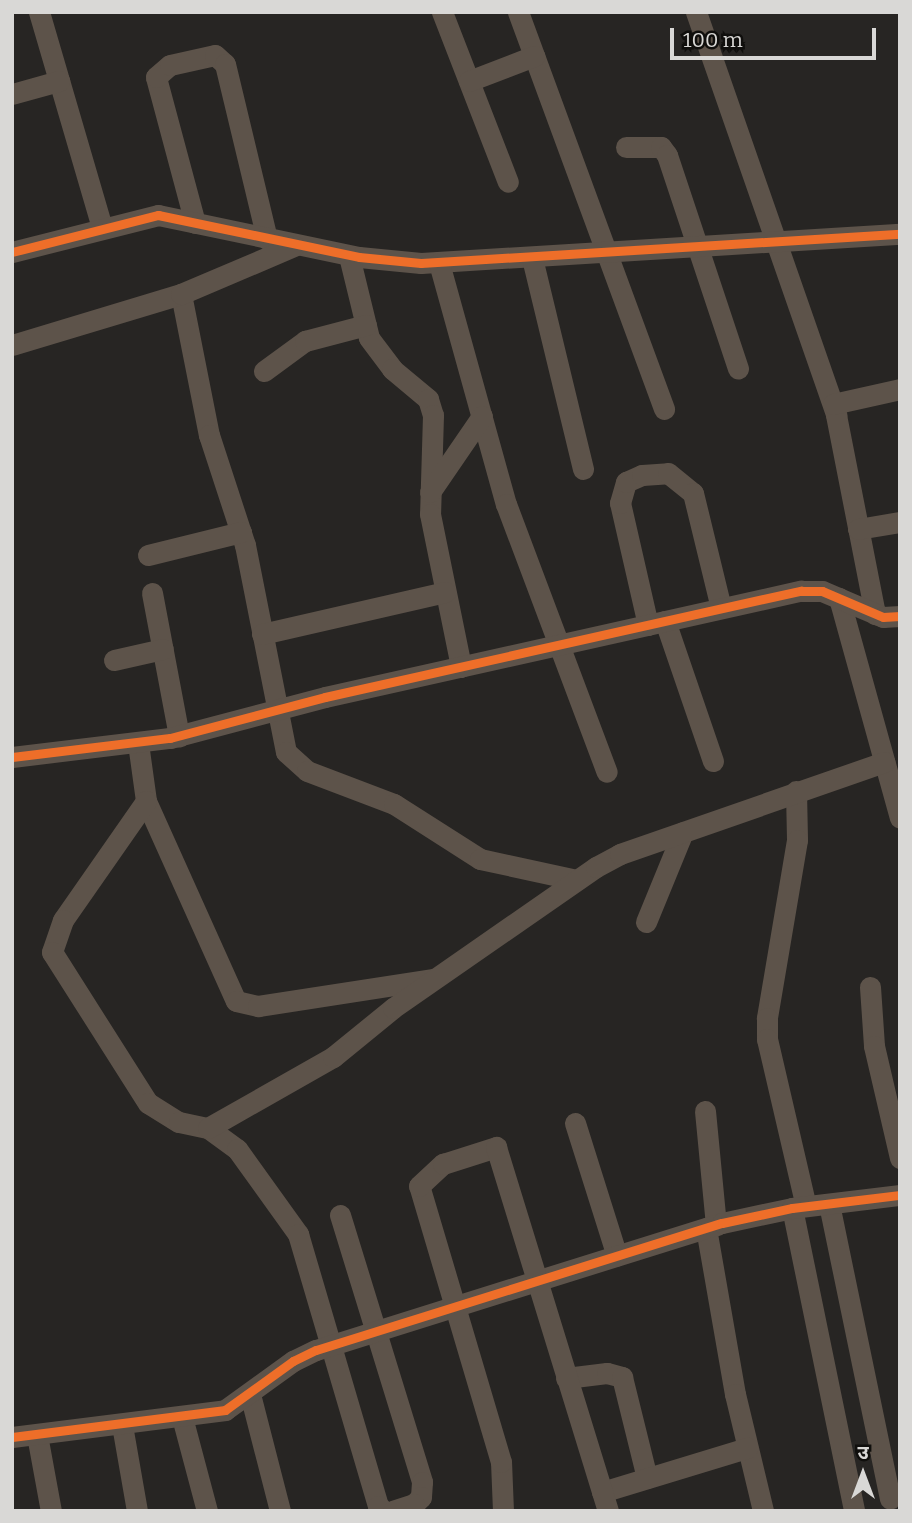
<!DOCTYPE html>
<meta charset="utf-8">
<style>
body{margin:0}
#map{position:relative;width:912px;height:1523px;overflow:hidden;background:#272523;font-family:Bitter,"Noto Sans Devanagari",serif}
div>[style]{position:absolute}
.minor>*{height:21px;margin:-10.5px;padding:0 10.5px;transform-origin:10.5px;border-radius:10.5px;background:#5d534a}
.cycleway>*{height:9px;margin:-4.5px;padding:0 4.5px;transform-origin:4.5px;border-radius:4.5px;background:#ee6e29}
span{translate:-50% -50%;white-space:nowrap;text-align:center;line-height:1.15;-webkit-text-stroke:7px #100f0d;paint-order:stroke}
.frame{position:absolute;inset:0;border:14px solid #d9d8d6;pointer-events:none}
.north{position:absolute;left:828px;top:1439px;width:70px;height:70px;-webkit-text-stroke:5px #100f0d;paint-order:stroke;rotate:0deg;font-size:19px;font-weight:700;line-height:28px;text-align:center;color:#d9d8d6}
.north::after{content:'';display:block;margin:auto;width:24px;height:32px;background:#d9d8d6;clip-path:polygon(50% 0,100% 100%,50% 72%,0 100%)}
.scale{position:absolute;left:670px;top:28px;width:206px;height:32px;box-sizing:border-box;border:4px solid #d9d8d6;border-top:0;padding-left:9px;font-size:21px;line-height:24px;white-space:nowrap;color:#d9d8d6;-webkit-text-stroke:5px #100f0d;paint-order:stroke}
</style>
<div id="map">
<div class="minor">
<i style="left:39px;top:12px;width:225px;rotate:73.7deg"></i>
<i style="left:442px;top:12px;width:182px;rotate:68.8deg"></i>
<i style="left:518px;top:12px;width:423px;rotate:69.8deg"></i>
<i style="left:696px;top:12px;width:427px;rotate:70.8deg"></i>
<i style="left:836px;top:415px;width:203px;rotate:78.9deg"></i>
<i style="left:469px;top:81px;width:70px;rotate:-21deg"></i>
<i style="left:12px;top:94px;width:49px;rotate:-15.5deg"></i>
<i style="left:626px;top:147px;width:35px"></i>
<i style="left:661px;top:147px;width:10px;rotate:53deg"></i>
<i style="left:667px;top:155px;width:225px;rotate:71.6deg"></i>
<i style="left:195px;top:223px;width:151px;rotate:-105deg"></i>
<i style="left:156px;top:77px;width:18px;rotate:-41deg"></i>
<i style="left:170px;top:65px;width:46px;rotate:-12.5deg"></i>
<i style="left:215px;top:55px;width:13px;rotate:42deg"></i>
<i style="left:225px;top:64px;width:180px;rotate:76.5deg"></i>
<i style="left:12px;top:252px;width:151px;rotate:-14.2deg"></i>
<i style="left:158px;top:215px;width:205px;rotate:11.8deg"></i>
<i style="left:359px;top:257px;width:62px;rotate:5.5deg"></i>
<i style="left:421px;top:263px;width:480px;rotate:-3.5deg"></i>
<i style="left:349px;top:256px;width:84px;rotate:76.3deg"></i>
<i style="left:369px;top:338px;width:39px;rotate:53deg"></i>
<i style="left:392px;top:369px;width:47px;rotate:39.8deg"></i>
<i style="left:428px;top:399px;width:17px;rotate:73deg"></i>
<i style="left:433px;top:415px;width:99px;rotate:91.7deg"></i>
<i style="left:430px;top:514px;width:156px;rotate:78.5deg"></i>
<i style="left:532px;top:258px;width:217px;rotate:76.4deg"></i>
<i style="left:439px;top:263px;width:250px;rotate:74.5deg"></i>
<i style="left:506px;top:504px;width:286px;rotate:69.4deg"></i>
<i style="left:181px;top:294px;width:144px;rotate:78.8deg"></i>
<i style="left:209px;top:435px;width:116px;rotate:71.9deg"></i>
<i style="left:245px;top:545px;width:211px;rotate:78.8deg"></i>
<i style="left:286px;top:752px;width:28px;rotate:42deg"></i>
<i style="left:307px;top:771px;width:93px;rotate:20.8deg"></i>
<i style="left:394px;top:804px;width:102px;rotate:32.6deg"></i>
<i style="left:480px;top:859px;width:99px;rotate:12.2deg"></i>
<i style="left:12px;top:345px;width:177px;rotate:-16.8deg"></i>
<i style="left:181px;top:294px;width:123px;rotate:-23deg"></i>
<i style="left:264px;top:371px;width:51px;rotate:-36.2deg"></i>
<i style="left:305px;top:341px;width:63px;rotate:-14.7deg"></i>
<i style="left:833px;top:404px;width:69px;rotate:-12.6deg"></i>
<i style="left:430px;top:492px;width:92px;rotate:-55.6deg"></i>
<i style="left:858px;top:529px;width:43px;rotate:-9.5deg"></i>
<i style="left:148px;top:555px;width:96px;rotate:-13.9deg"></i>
<i style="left:152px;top:593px;width:146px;rotate:79.3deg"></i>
<i style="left:839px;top:598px;width:228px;rotate:74.5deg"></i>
<i style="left:665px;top:621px;width:148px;rotate:71.1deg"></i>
<i style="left:648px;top:625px;width:125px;rotate:-102.9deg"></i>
<i style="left:620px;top:503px;width:22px;rotate:-74deg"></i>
<i style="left:626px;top:482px;width:17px;rotate:-24deg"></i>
<i style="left:642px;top:475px;width:26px;rotate:-4deg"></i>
<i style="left:668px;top:473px;width:32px;rotate:39deg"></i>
<i style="left:693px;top:493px;width:118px;rotate:76.3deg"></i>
<i style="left:262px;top:634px;width:188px;rotate:-12.9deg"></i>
<i style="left:114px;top:660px;width:50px;rotate:-12.7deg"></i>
<i style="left:138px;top:743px;width:59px;rotate:82.1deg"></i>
<i style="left:146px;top:801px;width:219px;rotate:65.8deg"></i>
<i style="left:236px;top:1001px;width:23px;rotate:13deg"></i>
<i style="left:258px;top:1006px;width:176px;rotate:-8.8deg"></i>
<i style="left:12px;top:757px;width:159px;rotate:-6.9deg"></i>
<i style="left:170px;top:738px;width:160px;rotate:-14.8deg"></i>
<i style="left:325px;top:697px;width:488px;rotate:-12.6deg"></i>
<i style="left:801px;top:591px;width:21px"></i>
<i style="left:822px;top:591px;width:66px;rotate:23.1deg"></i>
<i style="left:883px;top:617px;width:17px;rotate:-3deg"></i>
<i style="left:796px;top:791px;width:49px;rotate:88.8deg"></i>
<i style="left:797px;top:840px;width:181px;rotate:99.6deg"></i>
<i style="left:767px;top:1018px;width:21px;rotate:90deg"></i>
<i style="left:767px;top:1039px;width:171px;rotate:76.9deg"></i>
<i style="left:146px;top:801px;width:145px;rotate:124.9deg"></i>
<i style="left:63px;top:920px;width:34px;rotate:109deg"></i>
<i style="left:52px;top:952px;width:179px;rotate:57.6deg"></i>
<i style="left:148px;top:1103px;width:36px;rotate:32deg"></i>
<i style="left:179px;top:1122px;width:30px;rotate:12deg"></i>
<i style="left:208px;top:1128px;width:36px;rotate:36deg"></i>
<i style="left:237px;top:1149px;width:105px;rotate:54.3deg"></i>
<i style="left:298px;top:1234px;width:284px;rotate:73.6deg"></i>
<i style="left:378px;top:1506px;width:8px;rotate:40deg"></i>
<i style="left:646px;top:922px;width:97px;rotate:-67.7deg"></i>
<i style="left:870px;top:987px;width:59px;rotate:86.1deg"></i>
<i style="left:874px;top:1046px;width:115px;rotate:76.9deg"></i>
<i style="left:705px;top:1111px;width:115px;rotate:84.5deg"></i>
<i style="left:575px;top:1123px;width:139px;rotate:72.5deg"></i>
<i style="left:208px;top:1128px;width:144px;rotate:-29.6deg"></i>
<i style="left:333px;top:1057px;width:77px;rotate:-39.2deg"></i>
<i style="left:393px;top:1008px;width:247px;rotate:-34.8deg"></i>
<i style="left:596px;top:867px;width:27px;rotate:-28deg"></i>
<i style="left:620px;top:854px;width:280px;rotate:-19.2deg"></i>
<i style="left:829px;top:1204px;width:301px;rotate:78.3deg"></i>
<i style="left:792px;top:1208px;width:309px;rotate:78.4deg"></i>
<i style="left:340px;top:1215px;width:279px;rotate:72.9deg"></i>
<i style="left:422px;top:1482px;width:15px;rotate:94deg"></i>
<i style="left:421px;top:1497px;width:10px;rotate:135deg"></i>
<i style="left:414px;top:1504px;width:22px;rotate:162deg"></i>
<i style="left:706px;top:1228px;width:169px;rotate:80.1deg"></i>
<i style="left:735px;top:1394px;width:120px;rotate:76.5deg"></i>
<i style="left:566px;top:1378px;width:41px;rotate:-7deg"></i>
<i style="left:607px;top:1373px;width:16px;rotate:15deg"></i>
<i style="left:622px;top:1377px;width:104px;rotate:76.1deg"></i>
<i style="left:250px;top:1394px;width:121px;rotate:75.6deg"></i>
<i style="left:182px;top:1417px;width:97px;rotate:75.1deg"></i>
<i style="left:122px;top:1425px;width:87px;rotate:80.1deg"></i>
<i style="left:37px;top:1435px;width:77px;rotate:79.6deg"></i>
<i style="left:12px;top:1437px;width:215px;rotate:-7.2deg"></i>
<i style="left:225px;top:1410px;width:84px;rotate:-35.8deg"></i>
<i style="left:293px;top:1361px;width:25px;rotate:-26deg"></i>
<i style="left:316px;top:1350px;width:425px;rotate:-17.4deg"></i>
<i style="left:722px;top:1223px;width:72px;rotate:-12.1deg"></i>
<i style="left:792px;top:1208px;width:109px;rotate:-6.9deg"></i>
<i style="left:602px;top:1492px;width:152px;rotate:-16.9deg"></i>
<i style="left:503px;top:1511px;width:49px;rotate:-92.3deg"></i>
<i style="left:501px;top:1462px;width:288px;rotate:-106.5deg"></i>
<i style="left:419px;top:1186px;width:33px;rotate:-43deg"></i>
<i style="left:443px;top:1164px;width:56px;rotate:-17.8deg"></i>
<i style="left:496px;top:1147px;width:381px;rotate:72.9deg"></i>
</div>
<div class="cycleway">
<i style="left:12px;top:252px;width:151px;rotate:-14.2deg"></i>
<i style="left:158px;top:215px;width:205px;rotate:11.8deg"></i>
<i style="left:359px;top:257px;width:62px;rotate:5.5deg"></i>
<i style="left:421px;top:263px;width:480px;rotate:-3.5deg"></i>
<i style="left:12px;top:757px;width:159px;rotate:-6.9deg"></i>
<i style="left:170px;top:738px;width:160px;rotate:-14.8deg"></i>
<i style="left:325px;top:697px;width:488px;rotate:-12.6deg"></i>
<i style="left:801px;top:591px;width:21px"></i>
<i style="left:822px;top:591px;width:66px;rotate:23.1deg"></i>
<i style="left:883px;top:617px;width:17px;rotate:-3deg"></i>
<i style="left:12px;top:1437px;width:215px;rotate:-7.2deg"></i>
<i style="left:225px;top:1410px;width:84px;rotate:-35.8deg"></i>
<i style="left:293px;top:1361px;width:25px;rotate:-26deg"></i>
<i style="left:316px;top:1350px;width:425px;rotate:-17.4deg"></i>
<i style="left:722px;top:1223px;width:72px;rotate:-12.1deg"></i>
<i style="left:792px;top:1208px;width:109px;rotate:-6.9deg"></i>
</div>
<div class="frame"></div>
<div class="north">उ</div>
<div class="scale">100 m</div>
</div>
